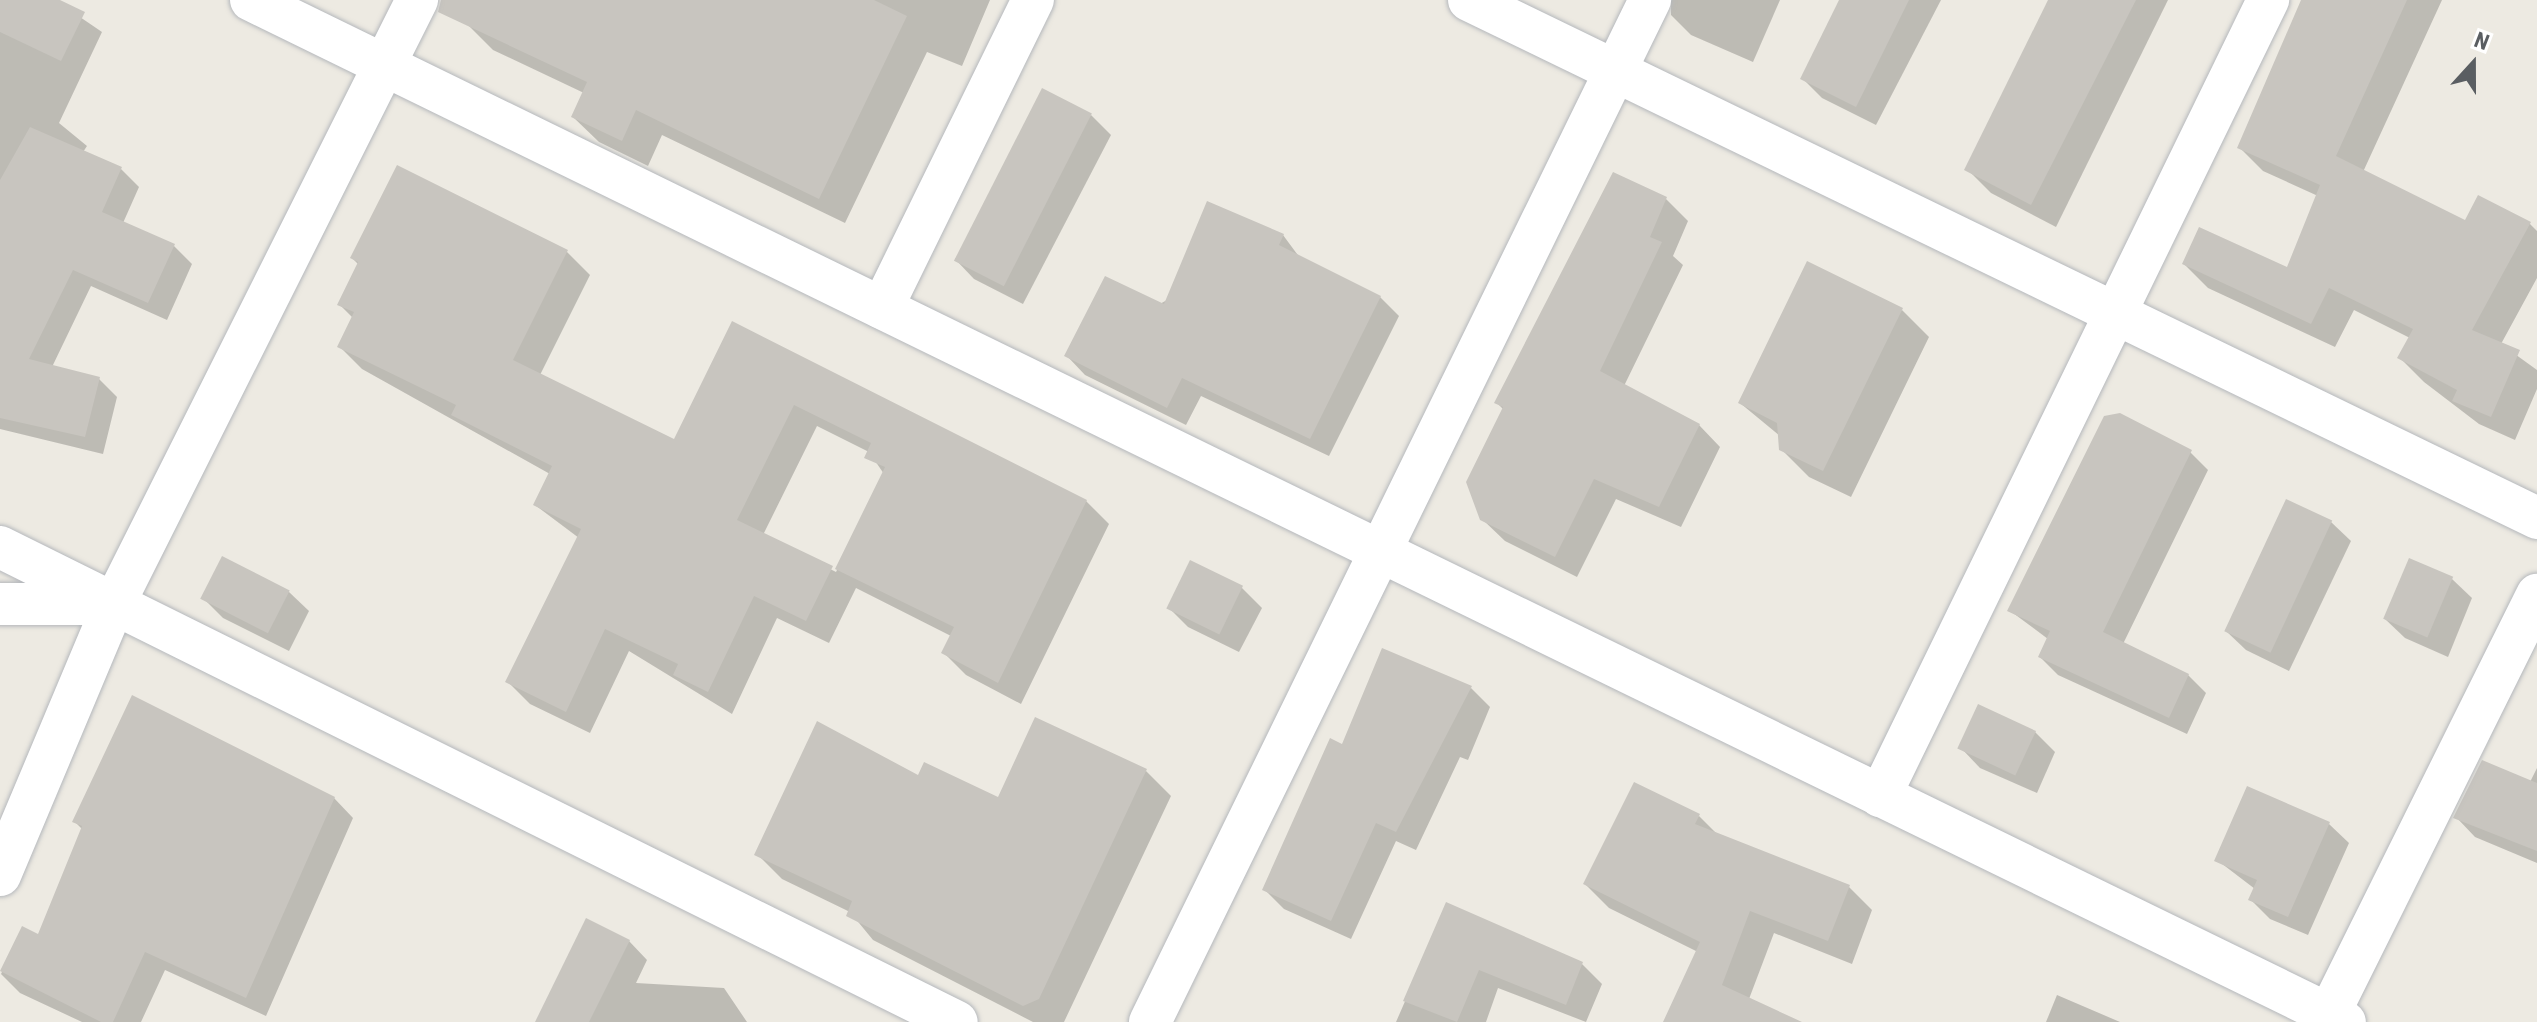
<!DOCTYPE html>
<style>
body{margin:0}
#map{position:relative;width:2537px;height:1022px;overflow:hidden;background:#edeae2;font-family:"Roboto Condensed",sans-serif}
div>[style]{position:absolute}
.shadow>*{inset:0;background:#0003}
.building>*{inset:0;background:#c8c5bf;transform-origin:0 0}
.roads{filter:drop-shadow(0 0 2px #b5b8bc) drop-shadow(0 0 2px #b5b8bc)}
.street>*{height:42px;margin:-21px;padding:0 21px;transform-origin:21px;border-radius:21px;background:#fff}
span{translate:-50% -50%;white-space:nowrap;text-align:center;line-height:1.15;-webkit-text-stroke:8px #fff;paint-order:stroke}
.north{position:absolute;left:2433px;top:24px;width:80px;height:80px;-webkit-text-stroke:6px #fff;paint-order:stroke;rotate:21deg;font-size:22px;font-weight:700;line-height:32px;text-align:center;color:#5a5e62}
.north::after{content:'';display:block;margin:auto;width:28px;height:36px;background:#5a5e62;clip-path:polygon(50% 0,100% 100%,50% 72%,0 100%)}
</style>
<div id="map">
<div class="shadow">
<i style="clip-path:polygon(0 0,55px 0,102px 32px,59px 123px,87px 146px,83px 152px,121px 169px,139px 187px,123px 223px,174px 246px,192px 264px,167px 320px,91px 286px,52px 367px,99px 379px,117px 397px,103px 454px,0 429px)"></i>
<i style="clip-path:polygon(480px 0,990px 0,962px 66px,927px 52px,845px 223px,662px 135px,648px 166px,599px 142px,573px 117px,584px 93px,493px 50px,467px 24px)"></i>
<i style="clip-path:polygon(1671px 0,1780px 0,1753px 62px,1691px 35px,1671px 15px)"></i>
<i style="clip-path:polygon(1841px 0,1941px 0,1876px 125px,1822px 98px,1802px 78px)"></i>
<i style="clip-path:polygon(2051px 0,2168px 0,2056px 227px,1991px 193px,1967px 169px)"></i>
<i style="clip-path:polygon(2304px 0,2442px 0,2363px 172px,2466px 223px,2530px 224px,2537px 231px,2537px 278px,2501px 344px,2537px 370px,2537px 389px,2515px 440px,2479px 424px,2424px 382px,2400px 358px,2410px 338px,2354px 310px,2335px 347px,2208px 288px,2184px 264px,2288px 270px,2318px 196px,2263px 171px,2239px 147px)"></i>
<i style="clip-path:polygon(1091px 115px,1111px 135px,1023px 304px,974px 279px,955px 259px)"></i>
<i style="clip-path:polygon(1614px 175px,1666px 199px,1688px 221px,1673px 256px,1683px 265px,1624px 386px,1699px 425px,1720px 447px,1681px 527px,1616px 499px,1577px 577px,1505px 541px,1482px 519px,1504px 410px,1497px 403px)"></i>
<i style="clip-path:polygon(1283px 235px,1300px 258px,1380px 297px,1399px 316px,1329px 456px,1201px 396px,1186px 425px,1085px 375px,1067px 356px)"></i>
<i style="clip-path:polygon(evenodd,567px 252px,590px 275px,540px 375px,675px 442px,732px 324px,1086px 501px,1109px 524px,1021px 704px,966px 675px,943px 652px,951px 636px,856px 588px,829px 643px,777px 618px,732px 714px,629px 651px,590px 733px,530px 704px,507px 681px,579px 538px,535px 505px,550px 474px,362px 369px,339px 346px,353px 318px,340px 305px,359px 265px,352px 258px,567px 252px,817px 426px,869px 452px,884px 474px,836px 572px,763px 535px,817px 426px)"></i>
<i style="clip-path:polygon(1902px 310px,1929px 337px,1851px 497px,1809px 477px,1781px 449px,1780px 436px,1740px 403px)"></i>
<i style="clip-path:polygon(2190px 452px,2208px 470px,2123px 644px,2188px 675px,2206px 693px,2187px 734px,2058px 675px,2040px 657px,2048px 639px,2009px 610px)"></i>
<i style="clip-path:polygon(2287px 502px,2331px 522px,2351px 541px,2289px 671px,2246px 650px,2226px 631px)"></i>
<i style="clip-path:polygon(223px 559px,289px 592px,309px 611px,289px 651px,223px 618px,204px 599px)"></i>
<i style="clip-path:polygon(1191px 562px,1242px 588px,1262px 608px,1239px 652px,1188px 627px,1168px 607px)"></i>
<i style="clip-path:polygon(2452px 579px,2472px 598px,2448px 657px,2405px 638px,2385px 619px)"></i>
<i style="clip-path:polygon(1471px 688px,1490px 707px,1468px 760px,1460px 757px,1416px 850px,1396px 841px,1351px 939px,1284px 909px,1265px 890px,1343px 747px)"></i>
<i style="clip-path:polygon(2035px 732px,2055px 752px,2037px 793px,1980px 768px,1961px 748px)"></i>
<i style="clip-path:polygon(2537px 768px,2537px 863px,2475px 837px,2456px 817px,2530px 782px)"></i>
<i style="clip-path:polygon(1146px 771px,1171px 796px,1064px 1022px,1033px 1022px,873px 940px,850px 912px,782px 879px,757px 854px)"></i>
<i style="clip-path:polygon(334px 798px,353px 818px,266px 1016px,165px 970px,141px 1022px,82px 1022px,20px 993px,1px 974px,23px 928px,40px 936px,83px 830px,75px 822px)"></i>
<i style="clip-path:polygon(1699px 816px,1718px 835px,1849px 887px,1872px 910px,1852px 964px,1774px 933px,1749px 999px,1798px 1022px,1665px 1022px,1698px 952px,1609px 908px,1585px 884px)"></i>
<i style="clip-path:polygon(2329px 824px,2349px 843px,2308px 935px,2270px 919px,2250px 899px,2255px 889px,2217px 860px)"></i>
<i style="clip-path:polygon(1447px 905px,1582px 964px,1602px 984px,1586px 1022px,1498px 988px,1486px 1022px,1396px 1022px)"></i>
<i style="clip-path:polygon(629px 941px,647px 960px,636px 983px,724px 988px,747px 1022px,573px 1022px)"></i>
<i style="clip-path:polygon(2057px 995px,2120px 1022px,2046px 1022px)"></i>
</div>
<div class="building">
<i style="clip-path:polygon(0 0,60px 0,85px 12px,61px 61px,0 32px)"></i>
<i style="clip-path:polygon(441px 0,874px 0,907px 16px,819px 199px,636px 110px,622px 141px,571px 117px,587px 82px,438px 12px)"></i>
<i style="clip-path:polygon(1839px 0,1909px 0,1856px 107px,1800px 79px)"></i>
<i style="clip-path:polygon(2048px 0,2136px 0,2031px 205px,1964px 170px)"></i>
<i style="clip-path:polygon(2301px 0,2407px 0,2336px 156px,2465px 220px,2478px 195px,2531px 222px,2472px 330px,2520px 350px,2491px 417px,2452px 401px,2457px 390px,2397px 358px,2413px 329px,2329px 288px,2311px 324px,2182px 264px,2199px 227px,2287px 267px,2320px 185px,2237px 148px)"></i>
<i style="left:1042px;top:88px;width:56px;height:194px;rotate:27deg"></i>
<i style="clip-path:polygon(30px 127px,122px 167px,102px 212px,175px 244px,148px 303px,73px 270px,29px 359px,100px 377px,85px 437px,0 418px,0 180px)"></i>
<i style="clip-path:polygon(397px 165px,568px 250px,513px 360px,674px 439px,732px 321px,1087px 500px,998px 683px,941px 653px,954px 627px,835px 569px,885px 467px,864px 458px,871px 443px,794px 405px,737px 520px,833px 566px,806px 621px,754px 596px,708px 692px,673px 675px,678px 664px,605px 629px,566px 712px,505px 682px,581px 529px,533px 505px,552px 466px,451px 415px,456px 405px,337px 347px,354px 312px,337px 305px,358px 262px,350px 258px)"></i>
<i style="clip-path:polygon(1613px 172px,1667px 197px,1650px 237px,1662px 242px,1600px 371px,1700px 424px,1659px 507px,1594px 479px,1555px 557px,1480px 520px,1466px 482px,1503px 407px,1494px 403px)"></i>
<i style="clip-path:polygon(1207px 201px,1284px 234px,1279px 245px,1381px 296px,1310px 439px,1182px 378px,1167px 408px,1064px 356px,1105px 276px,1164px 304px)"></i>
<i style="clip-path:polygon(1807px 261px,1903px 308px,1823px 471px,1779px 450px,1777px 423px,1738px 403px)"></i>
<i style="clip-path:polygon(2120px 413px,2192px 450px,2103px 632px,2189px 674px,2169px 718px,2038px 657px,2050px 631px,2007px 611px,2104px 416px)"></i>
<i style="left:2286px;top:499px;width:51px;height:146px;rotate:25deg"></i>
<i style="left:222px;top:556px;width:76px;height:48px;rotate:27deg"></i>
<i style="left:2409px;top:558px;width:48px;height:66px;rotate:23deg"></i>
<i style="left:1190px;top:560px;width:59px;height:54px;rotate:26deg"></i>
<i style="clip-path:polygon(1382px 648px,1472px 686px,1396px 832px,1376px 823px,1331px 921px,1262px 890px,1330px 738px,1342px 744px)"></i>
<i style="clip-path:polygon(132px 695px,335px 797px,246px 998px,145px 952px,113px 1022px,101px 1022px,0 971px,22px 926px,38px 934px,82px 826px,72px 822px)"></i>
<i style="left:1978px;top:704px;width:64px;height:49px;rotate:25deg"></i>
<i style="clip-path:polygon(1035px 717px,1147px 769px,1039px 999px,1023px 1006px,846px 916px,852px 901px,754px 855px,817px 721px,918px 775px,924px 762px,998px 797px)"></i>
<i style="clip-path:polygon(2482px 760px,2537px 783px,2537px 851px,2453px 818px)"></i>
<i style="clip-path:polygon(1634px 782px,1700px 814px,1695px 824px,1850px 885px,1828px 941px,1750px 911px,1722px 985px,1802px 1022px,1663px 1022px,1700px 942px,1583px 884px)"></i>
<i style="clip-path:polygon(2247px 786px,2330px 822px,2288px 917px,2248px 900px,2257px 880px,2214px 861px)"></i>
<i style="clip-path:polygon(1446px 902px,1583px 962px,1566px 1005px,1479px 970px,1457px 1022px,1403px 1001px)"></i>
<i style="clip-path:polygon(586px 918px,630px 940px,589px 1022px,535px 1022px)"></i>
</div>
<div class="roads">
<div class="street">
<i style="left:251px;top:0;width:2330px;rotate:26.02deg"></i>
<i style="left:1469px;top:0;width:1187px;rotate:25.87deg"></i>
<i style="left:882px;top:308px;width:343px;rotate:-63.9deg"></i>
<i style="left:0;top:547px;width:1068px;rotate:26.4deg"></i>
<i style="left:0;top:604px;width:104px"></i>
<i style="left:1880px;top:796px;width:886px;rotate:-64.01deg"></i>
<i style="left:0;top:875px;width:294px;rotate:-67.2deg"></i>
<i style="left:114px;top:604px;width:676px;rotate:-63.36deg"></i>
<i style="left:1150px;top:1022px;width:1138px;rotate:-63.93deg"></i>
<i style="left:2325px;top:1022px;width:477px;rotate:-63.6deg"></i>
</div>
</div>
<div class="north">N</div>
</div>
